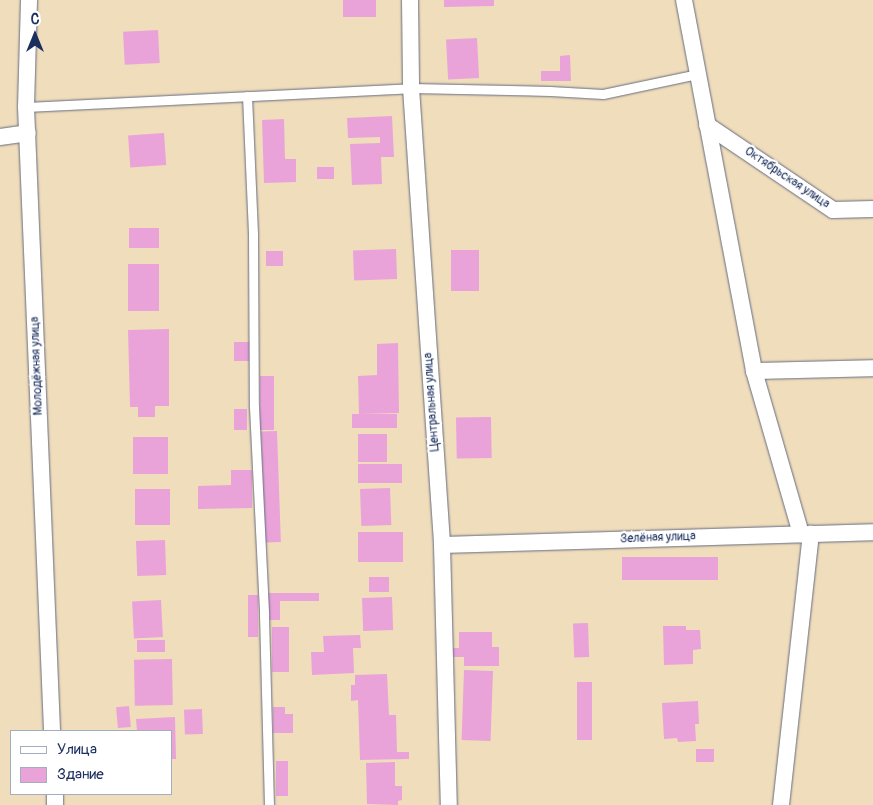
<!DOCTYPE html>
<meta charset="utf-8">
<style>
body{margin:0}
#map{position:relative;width:873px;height:805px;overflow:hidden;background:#f0ddbc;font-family:Pangolin,sans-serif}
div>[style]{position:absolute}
.building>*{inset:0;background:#e9a3d9;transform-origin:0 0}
.roads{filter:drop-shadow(0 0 1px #666c7f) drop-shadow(0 0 1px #666c7f)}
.service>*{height:9px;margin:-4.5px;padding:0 4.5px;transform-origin:4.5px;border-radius:4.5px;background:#fff}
.minor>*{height:16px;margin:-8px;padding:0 8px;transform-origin:8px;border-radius:8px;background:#fff}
span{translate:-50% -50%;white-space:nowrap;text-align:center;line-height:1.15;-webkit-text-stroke:4.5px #fff;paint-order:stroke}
.street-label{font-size:12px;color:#1b2f5e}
.legend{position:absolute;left:10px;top:730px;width:162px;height:65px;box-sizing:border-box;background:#fff;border:1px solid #a4acbf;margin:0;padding:6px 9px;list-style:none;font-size:15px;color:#1b2f5e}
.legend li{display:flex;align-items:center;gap:10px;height:25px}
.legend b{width:25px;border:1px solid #a4acbf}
.north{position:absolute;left:10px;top:10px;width:50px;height:50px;-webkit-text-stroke:4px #fff;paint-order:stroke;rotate:0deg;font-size:14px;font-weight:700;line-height:20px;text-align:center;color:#1b2f5e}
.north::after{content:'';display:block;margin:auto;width:18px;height:22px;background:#1b2f5e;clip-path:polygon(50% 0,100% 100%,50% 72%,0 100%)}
</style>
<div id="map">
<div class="building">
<i style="left:343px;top:0;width:33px;height:17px"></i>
<i style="clip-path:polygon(444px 0,494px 0,494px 6px,444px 7px)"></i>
<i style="left:158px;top:30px;width:33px;height:35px;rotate:87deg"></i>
<i style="left:477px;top:38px;width:40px;height:31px;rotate:87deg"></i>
<i style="clip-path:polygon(570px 55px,571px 81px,541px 81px,541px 71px,560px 71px,560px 56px)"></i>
<i style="clip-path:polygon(392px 116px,394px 157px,381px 157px,382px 184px,352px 185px,350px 144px,380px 143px,380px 137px,348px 138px,347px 118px)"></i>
<i style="clip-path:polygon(284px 119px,285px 159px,296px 159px,296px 182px,264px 183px,262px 120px)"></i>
<i style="left:164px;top:133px;width:32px;height:36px;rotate:86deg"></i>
<i style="left:317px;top:167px;width:17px;height:12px"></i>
<i style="left:129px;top:228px;width:30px;height:20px"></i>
<i style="left:396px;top:249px;width:30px;height:43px;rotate:88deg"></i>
<i style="left:451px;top:250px;width:28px;height:41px"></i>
<i style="left:266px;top:251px;width:17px;height:15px"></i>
<i style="left:128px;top:264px;width:31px;height:47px"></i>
<i style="clip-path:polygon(169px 329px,169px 406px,155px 406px,155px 417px,138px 417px,138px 407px,130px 407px,128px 330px)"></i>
<i style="left:234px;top:342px;width:16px;height:19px"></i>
<i style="clip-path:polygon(398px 343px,399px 413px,359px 414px,358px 376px,377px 375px,377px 344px)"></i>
<i style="left:260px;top:376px;width:14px;height:54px"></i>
<i style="left:234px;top:409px;width:13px;height:21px"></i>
<i style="left:397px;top:414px;width:14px;height:45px;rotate:90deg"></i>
<i style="left:491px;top:417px;width:41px;height:35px;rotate:89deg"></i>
<i style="left:277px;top:431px;width:111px;height:16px;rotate:88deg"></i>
<i style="left:387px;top:434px;width:28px;height:29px;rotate:90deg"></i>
<i style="left:133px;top:437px;width:35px;height:37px"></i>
<i style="left:402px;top:464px;width:19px;height:44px;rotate:90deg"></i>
<i style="clip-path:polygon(231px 470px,252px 470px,252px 508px,198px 509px,198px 486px,231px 485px)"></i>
<i style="left:390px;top:488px;width:37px;height:30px;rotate:88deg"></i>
<i style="left:135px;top:489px;width:35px;height:36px"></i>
<i style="left:358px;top:532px;width:45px;height:30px"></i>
<i style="left:165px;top:540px;width:35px;height:29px;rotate:88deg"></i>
<i style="left:718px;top:557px;width:23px;height:96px;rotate:90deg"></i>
<i style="left:369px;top:577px;width:20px;height:15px"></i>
<i style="clip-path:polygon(268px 593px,319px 593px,319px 601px,280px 601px,280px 620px,268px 620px)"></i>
<i style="left:248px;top:595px;width:10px;height:42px"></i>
<i style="left:392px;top:597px;width:33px;height:30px;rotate:88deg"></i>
<i style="left:161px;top:600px;width:37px;height:29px;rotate:87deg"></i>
<i style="left:588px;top:623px;width:34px;height:15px;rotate:88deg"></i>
<i style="clip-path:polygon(663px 626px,686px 626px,686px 630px,700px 630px,701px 649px,693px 650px,693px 664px,664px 665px)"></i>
<i style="left:272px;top:627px;width:17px;height:45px"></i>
<i style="clip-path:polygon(459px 632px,492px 632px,492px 647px,499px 647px,499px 666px,464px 666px,464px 657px,452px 657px,452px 648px,459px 648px)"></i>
<i style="clip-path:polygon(360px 635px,361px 648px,353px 648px,354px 673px,312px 675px,311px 652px,324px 652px,323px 636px)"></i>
<i style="left:165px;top:640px;width:12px;height:28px;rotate:90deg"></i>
<i style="left:172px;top:659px;width:46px;height:38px;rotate:89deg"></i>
<i style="left:464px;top:670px;width:29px;height:70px;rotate:2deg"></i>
<i style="clip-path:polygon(387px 674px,389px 715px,396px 715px,397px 752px,409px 752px,409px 759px,360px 760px,358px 700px,351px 701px,351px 685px,355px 685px,355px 675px)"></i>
<i style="left:577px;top:682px;width:15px;height:58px"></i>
<i style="clip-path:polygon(698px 701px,699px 724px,695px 724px,696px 741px,678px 742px,677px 738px,664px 739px,662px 703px)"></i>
<i style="left:129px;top:706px;width:21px;height:13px;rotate:85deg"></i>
<i style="clip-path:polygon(273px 707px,285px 707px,285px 714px,293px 714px,293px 733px,273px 733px)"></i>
<i style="left:202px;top:709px;width:25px;height:18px;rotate:88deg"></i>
<i style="clip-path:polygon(175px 717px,176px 759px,171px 759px,171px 731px,137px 731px,136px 719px)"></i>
<i style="left:714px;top:749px;width:13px;height:18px;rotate:90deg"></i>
<i style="left:276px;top:761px;width:12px;height:35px"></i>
<i style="clip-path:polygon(395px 762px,395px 786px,402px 786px,402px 800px,398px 801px,398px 805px,367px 804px,366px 763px)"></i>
</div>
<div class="roads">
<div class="service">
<i style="left:247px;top:96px;width:140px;rotate:87.5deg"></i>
<i style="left:253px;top:236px;width:171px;rotate:89.7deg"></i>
<i style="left:254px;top:407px;width:208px;rotate:87.2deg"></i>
<i style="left:264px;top:615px;width:190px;rotate:88.5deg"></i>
<i style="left:26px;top:107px;width:385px;rotate:-2.8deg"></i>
<i style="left:411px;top:88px;width:139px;rotate:1.2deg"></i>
<i style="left:550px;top:91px;width:53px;rotate:3.2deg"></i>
<i style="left:603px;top:94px;width:96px;rotate:-12deg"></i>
</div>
<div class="minor">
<i style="left:29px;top:0;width:107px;rotate:91.6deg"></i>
<i style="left:26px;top:107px;width:625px;rotate:87.61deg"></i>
<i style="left:410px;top:0;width:88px;rotate:89.3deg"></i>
<i style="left:411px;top:88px;width:458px;rotate:86.1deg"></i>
<i style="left:442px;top:545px;width:260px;rotate:88.5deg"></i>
<i style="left:684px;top:0;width:378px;rotate:79.3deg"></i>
<i style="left:754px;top:371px;width:170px;rotate:73.9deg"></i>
<i style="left:707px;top:125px;width:152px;rotate:34deg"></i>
<i style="left:833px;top:210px;width:40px;rotate:-1.4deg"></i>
<i style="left:0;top:137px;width:28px;rotate:-8deg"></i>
<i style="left:754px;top:371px;width:119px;rotate:-1.4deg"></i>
<i style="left:442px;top:545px;width:431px;rotate:-1.7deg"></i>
<i style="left:55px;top:794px;width:11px;rotate:90deg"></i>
<i style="left:781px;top:805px;width:273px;rotate:-83.7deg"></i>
</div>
</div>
<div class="street-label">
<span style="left:787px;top:178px;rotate:34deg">Октябрьская улица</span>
<span style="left:37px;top:366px;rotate:-92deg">Молодёжная улица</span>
<span style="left:432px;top:402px;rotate:-94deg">Центральная улица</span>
<span style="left:658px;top:538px;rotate:-2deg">Зелёная улица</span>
</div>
<ul class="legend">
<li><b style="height:6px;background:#fff"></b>Улица</li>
<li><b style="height:14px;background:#e9a3d9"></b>Здание</li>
</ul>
<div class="north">С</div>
</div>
